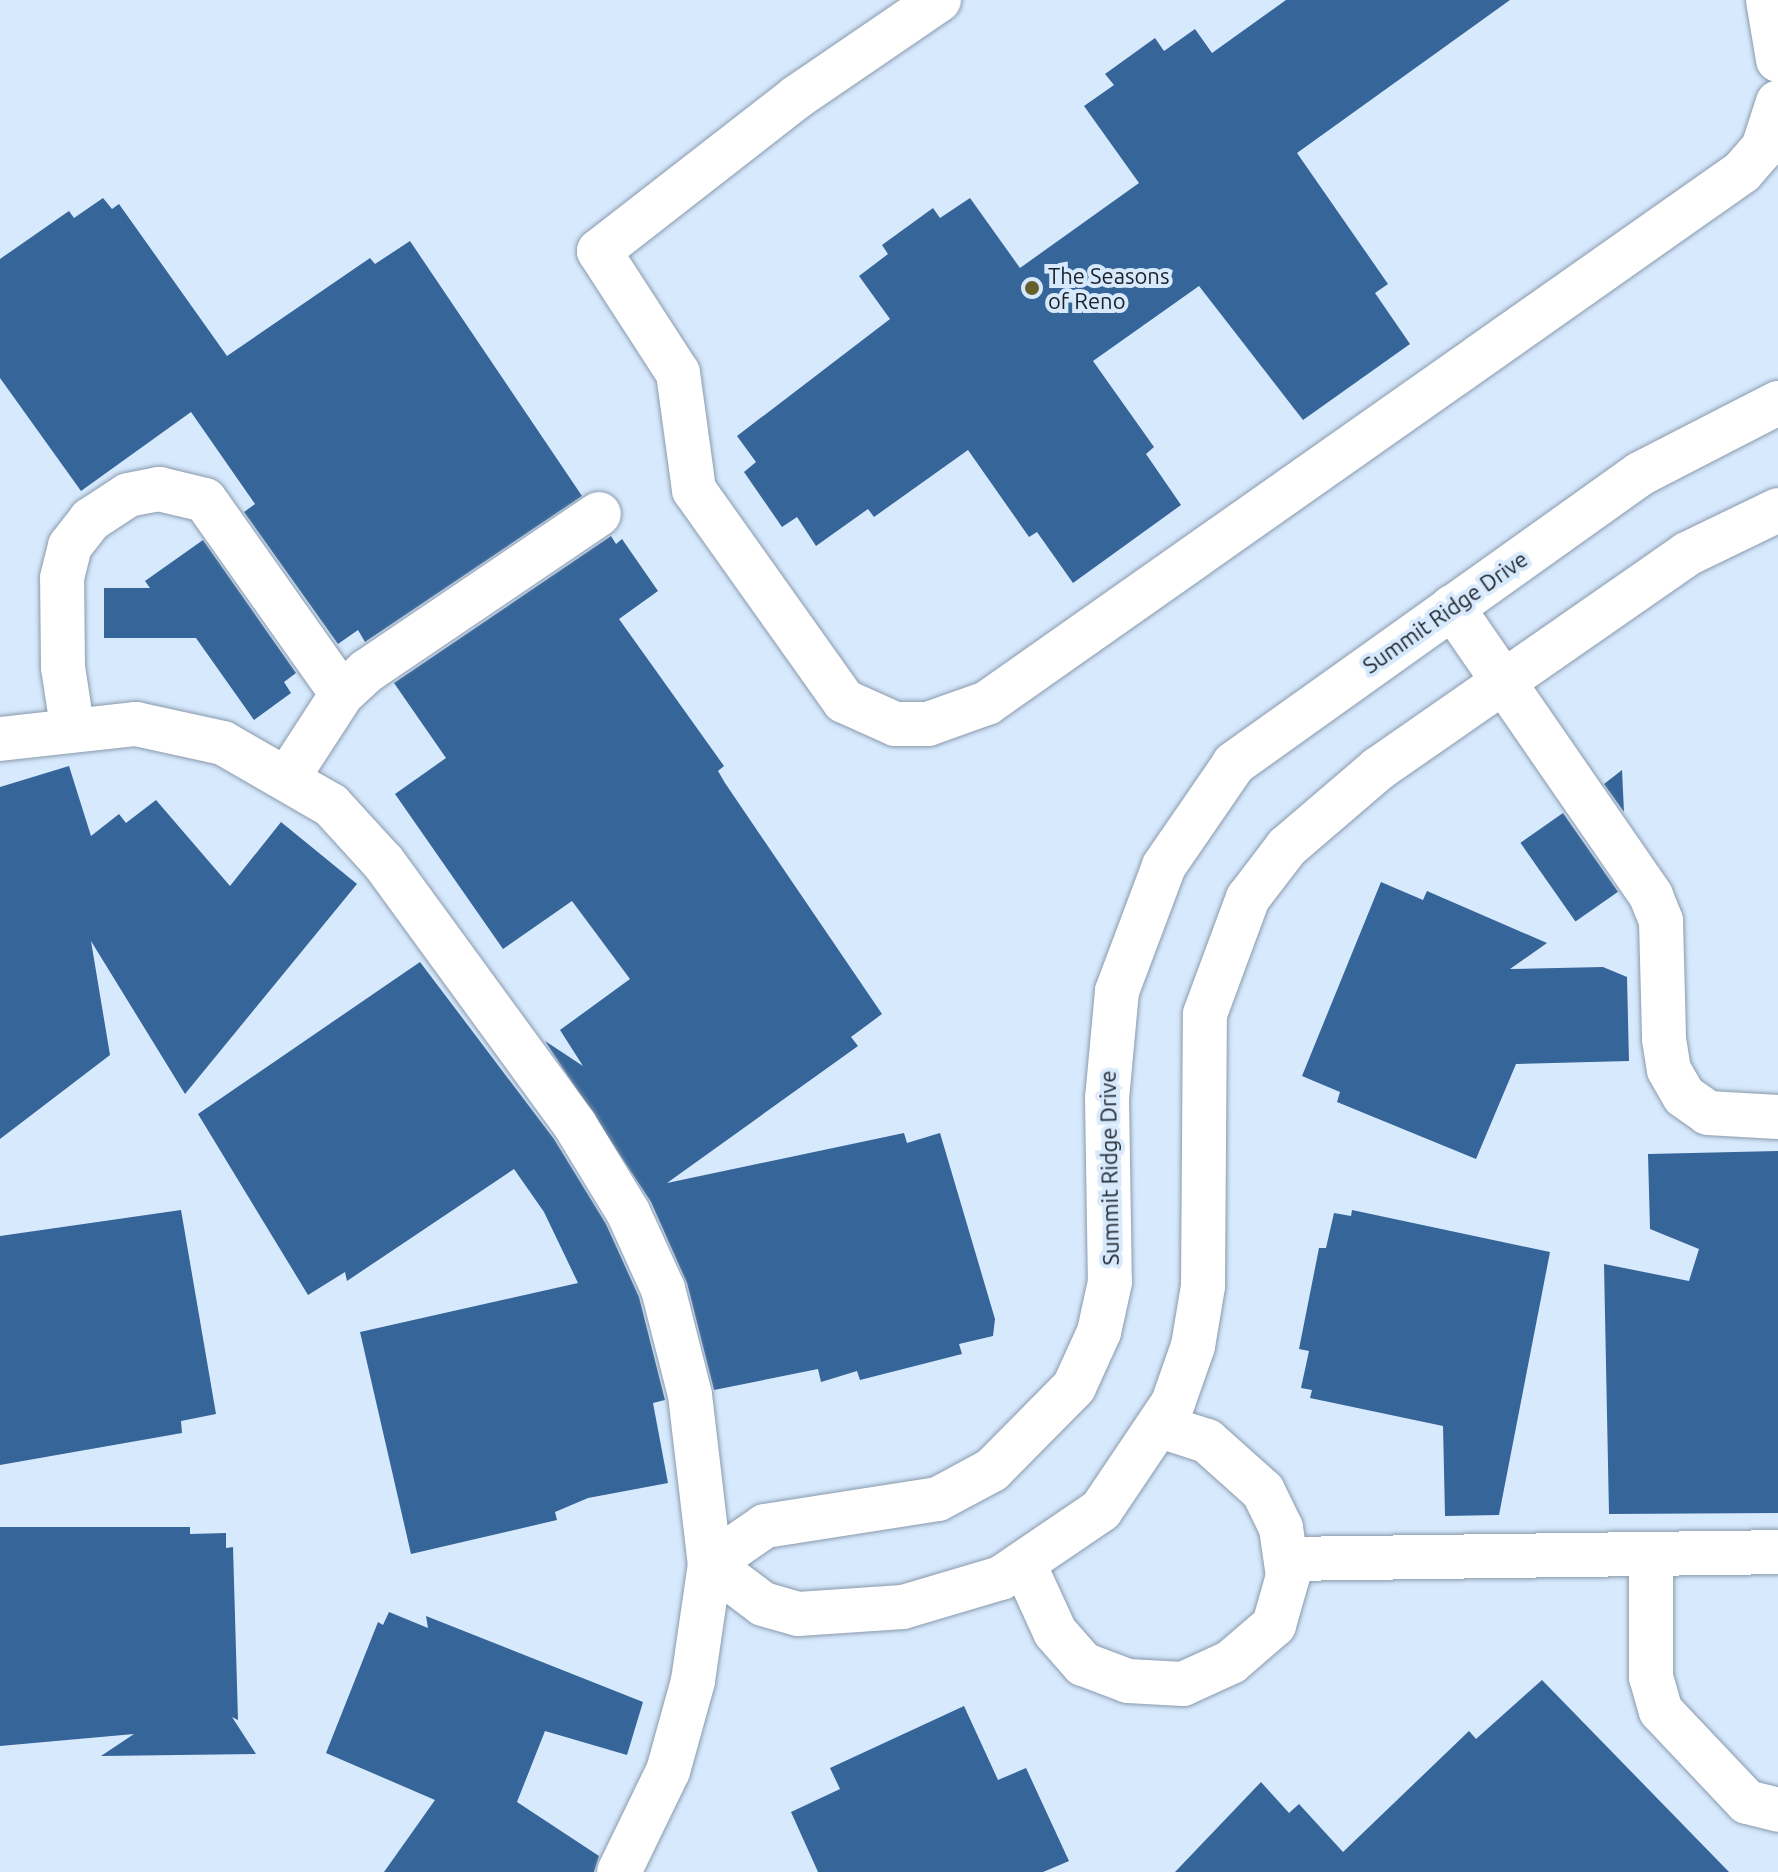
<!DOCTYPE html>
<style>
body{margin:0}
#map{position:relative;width:1778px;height:1872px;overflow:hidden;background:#d7e9fd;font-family:Ubuntu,sans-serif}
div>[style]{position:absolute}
.building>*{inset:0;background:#366599;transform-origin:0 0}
.roads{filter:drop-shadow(0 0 2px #8a9aad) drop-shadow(0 0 2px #8a9aad)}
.minor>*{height:44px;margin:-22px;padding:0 22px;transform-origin:22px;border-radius:22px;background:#fff}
.dots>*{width:22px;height:22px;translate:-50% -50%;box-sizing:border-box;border:4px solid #d7e9fd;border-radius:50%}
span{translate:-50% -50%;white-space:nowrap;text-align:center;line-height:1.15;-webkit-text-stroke:8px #d7e9fd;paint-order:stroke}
.poi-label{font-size:22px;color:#1b2129}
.left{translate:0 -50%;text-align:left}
.street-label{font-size:22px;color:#1b2129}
</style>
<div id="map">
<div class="building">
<i style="clip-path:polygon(1286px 0,1510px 0,1297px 153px,1388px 284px,1375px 293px,1410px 344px,1303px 420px,1199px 286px,1093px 361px,1154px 447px,1146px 454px,1181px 505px,1073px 583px,1037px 532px,1029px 537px,968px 450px,874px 517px,868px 509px,816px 546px,797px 517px,782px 527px,744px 472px,756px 462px,737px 436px,890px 319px,859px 276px,888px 254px,882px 245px,933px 208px,940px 218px,970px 198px,1020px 268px,1139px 183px,1084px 106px,1114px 85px,1105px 74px,1155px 38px,1164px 51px,1195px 29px,1212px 53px)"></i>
<i style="clip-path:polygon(103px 198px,112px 209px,119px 204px,227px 356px,370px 258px,375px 264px,410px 241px,582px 496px,365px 642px,358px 630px,338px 644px,244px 512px,255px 504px,191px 412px,81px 491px,0 378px,0 259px,69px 211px,74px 218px)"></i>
<i style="clip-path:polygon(611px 536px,616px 544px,622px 539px,658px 591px,619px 619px,724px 766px,718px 771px,725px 783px,882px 1014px,851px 1037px,858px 1046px,667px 1183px,904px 1133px,907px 1143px,940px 1133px,995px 1319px,993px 1336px,959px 1344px,962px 1354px,860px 1380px,857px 1371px,821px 1382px,818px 1369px,714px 1390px,687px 1283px,651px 1202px,545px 1041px,583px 1066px,560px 1030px,630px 979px,572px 901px,503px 949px,395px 794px,446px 758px,394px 683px)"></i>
<i style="clip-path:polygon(203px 540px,296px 673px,284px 682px,291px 693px,254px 720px,196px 638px,104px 638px,104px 588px,150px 588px,145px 581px)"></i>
<i style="clip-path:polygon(69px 766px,91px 836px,119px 814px,126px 823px,156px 800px,230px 886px,281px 822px,357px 884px,185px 1094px,91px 941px,110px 1055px,0 1139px,0 787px)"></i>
<i style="clip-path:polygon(1622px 770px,1624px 812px,1604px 784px)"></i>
<i style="left:1563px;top:813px;width:96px;height:52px;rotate:55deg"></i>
<i style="clip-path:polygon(1381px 882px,1423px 900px,1427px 891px,1547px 943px,1510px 969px,1603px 967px,1627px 977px,1629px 1061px,1516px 1064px,1476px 1159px,1337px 1102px,1340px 1092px,1302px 1076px)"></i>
<i style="clip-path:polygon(420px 962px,554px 1139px,606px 1224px,639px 1297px,665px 1400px,653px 1403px,668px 1483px,588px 1498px,555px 1512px,557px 1520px,411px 1554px,360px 1332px,578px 1283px,544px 1212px,514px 1169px,347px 1281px,345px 1272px,308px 1295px,198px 1114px)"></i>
<i style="clip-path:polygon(1778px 1151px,1778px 1513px,1609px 1514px,1604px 1264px,1689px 1281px,1699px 1249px,1650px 1229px,1648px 1154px)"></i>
<i style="clip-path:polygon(181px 1210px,216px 1414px,181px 1421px,182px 1433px,0 1465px,0 1236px)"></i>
<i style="clip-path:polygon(1352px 1210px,1550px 1252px,1499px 1515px,1445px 1516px,1443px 1426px,1310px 1398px,1312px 1390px,1301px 1388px,1309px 1351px,1299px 1349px,1319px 1248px,1326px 1248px,1334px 1213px,1351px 1216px)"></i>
<i style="clip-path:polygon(0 1527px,190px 1527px,190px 1534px,226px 1533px,226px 1548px,233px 1547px,238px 1720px,232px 1717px,256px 1754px,101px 1756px,134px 1734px,0 1746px)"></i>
<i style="clip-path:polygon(389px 1612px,428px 1628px,426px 1616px,643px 1702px,627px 1755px,545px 1731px,517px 1802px,599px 1856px,594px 1872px,384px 1872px,435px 1800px,326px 1753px,378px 1622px,383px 1625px)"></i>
<i style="clip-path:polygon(1542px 1680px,1729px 1872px,1175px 1872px,1261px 1782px,1289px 1813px,1299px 1804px,1343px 1852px,1469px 1731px,1476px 1739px)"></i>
<i style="clip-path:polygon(964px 1706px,998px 1780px,1026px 1768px,1069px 1861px,1043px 1872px,818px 1872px,791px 1812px,840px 1789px,830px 1768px)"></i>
</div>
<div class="roads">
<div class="minor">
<i style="left:939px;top:0;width:172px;rotate:145.7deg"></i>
<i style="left:797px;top:97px;width:251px;rotate:142.1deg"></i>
<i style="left:599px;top:251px;width:145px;rotate:57.1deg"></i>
<i style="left:678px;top:373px;width:118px;rotate:82.2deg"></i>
<i style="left:694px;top:490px;width:259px;rotate:54.6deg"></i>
<i style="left:844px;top:701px;width:56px;rotate:24.3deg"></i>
<i style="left:895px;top:724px;width:33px"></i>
<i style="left:928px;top:724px;width:63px;rotate:-19.6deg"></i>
<i style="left:987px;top:703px;width:923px;rotate:-35.12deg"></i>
<i style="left:1742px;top:172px;width:32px;rotate:-49deg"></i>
<i style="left:1763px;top:148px;width:48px;rotate:-71.9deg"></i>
<i style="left:1768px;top:0;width:61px;rotate:80.5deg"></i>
<i style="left:1778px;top:403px;width:155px;rotate:152.8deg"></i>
<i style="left:1640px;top:474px;width:499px;rotate:144.5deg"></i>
<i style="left:1234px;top:764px;width:124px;rotate:124.5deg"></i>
<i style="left:1164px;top:866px;width:134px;rotate:110.6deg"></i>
<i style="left:1117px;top:991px;width:107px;rotate:95.3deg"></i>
<i style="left:1107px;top:1098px;width:184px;rotate:89.1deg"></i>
<i style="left:1110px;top:1282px;width:51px;rotate:102.4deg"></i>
<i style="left:1099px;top:1332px;width:60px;rotate:114.4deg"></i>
<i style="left:1074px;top:1387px;width:117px;rotate:134.7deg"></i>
<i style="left:992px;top:1470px;width:61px;rotate:151.8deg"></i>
<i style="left:938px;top:1499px;width:175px;rotate:171.1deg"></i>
<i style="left:765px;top:1526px;width:67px;rotate:145.4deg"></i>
<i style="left:710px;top:1564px;width:66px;rotate:37deg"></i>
<i style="left:763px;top:1604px;width:36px;rotate:16deg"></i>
<i style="left:798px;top:1614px;width:105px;rotate:-3.8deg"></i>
<i style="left:903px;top:1607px;width:102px;rotate:-16.5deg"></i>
<i style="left:1001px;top:1578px;width:121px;rotate:-34.2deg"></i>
<i style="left:1101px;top:1510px;width:129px;rotate:-56.1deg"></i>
<i style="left:1173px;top:1403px;width:60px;rotate:-70.7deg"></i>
<i style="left:1193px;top:1346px;width:61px;rotate:-80.5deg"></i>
<i style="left:1203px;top:1286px;width:272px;rotate:-89.6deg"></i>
<i style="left:1205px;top:1014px;width:124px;rotate:-69.7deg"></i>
<i style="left:1248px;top:898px;width:64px;rotate:-52.6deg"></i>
<i style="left:1287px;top:847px;width:120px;rotate:-40.6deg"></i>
<i style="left:1378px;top:769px;width:376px;rotate:-34.8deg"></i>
<i style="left:1687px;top:554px;width:101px;rotate:-25.8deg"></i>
<i style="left:1452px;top:607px;width:351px;rotate:55.4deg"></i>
<i style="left:1651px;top:896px;width:27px;rotate:68deg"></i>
<i style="left:1661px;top:921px;width:118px;rotate:88.5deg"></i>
<i style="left:1664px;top:1039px;width:31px;rotate:81deg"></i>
<i style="left:1669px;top:1070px;width:30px;rotate:60deg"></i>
<i style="left:1684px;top:1096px;width:29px;rotate:35deg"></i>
<i style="left:1708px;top:1113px;width:70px;rotate:3.3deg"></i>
<i style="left:72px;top:726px;width:60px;rotate:-98.7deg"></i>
<i style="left:63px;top:667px;width:89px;rotate:-90.6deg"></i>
<i style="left:62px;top:578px;width:33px;rotate:-76deg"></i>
<i style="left:70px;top:546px;width:33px;rotate:-52deg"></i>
<i style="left:90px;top:520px;width:45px;rotate:-33.3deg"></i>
<i style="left:128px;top:495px;width:32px;rotate:-11deg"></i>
<i style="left:159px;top:489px;width:47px;rotate:13.4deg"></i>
<i style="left:205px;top:500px;width:237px;rotate:54.8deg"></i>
<i style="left:0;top:739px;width:137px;rotate:-6.3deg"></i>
<i style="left:136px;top:724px;width:89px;rotate:12.3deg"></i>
<i style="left:223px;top:743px;width:125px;rotate:29.9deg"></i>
<i style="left:331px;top:805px;width:79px;rotate:47.6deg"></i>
<i style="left:384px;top:863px;width:324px;rotate:53.9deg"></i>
<i style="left:575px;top:1125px;width:102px;rotate:58.7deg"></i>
<i style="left:628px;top:1212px;width:85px;rotate:65.6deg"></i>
<i style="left:663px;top:1289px;width:109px;rotate:75.7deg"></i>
<i style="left:690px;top:1395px;width:170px;rotate:83.3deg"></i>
<i style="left:710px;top:1564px;width:118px;rotate:98.3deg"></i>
<i style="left:693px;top:1681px;width:93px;rotate:105.5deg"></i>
<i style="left:668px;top:1771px;width:112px;rotate:115.9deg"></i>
<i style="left:288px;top:777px;width:99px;rotate:-57deg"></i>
<i style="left:342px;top:694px;width:34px;rotate:-43deg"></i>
<i style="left:367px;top:671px;width:280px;rotate:-34.1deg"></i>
<i style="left:1651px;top:1555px;width:122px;rotate:90deg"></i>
<i style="left:1651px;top:1677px;width:35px;rotate:74deg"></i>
<i style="left:1661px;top:1711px;width:125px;rotate:46.6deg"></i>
<i style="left:1747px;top:1802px;width:32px;rotate:14deg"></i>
<i style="left:1286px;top:1559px;width:492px;rotate:-0.8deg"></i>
<i style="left:1024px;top:1564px;width:75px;rotate:65.5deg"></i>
<i style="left:1055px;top:1632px;width:43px;rotate:48.8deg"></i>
<i style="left:1083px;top:1664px;width:48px;rotate:20.7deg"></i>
<i style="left:1128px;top:1681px;width:55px;rotate:3.1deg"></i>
<i style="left:1183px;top:1684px;width:53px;rotate:-24.6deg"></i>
<i style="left:1231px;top:1662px;width:57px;rotate:-40.7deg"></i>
<i style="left:1274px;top:1625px;width:51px;rotate:-74.1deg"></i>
<i style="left:1288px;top:1576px;width:49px;rotate:-98.3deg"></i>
<i style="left:1281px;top:1528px;width:41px;rotate:-115.9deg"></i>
<i style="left:1263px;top:1491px;width:75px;rotate:-138.2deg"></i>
<i style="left:1207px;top:1441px;width:49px;rotate:-162.3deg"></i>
</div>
</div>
<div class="dots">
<i style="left:1032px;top:288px;background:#645f2b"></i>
</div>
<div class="poi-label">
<span class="left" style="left:1048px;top:288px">The Seasons<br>of Reno</span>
</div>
<div class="street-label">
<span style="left:1445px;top:612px;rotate:-35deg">Summit Ridge Drive</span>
<span style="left:1109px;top:1168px;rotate:-91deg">Summit Ridge Drive</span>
</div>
</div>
